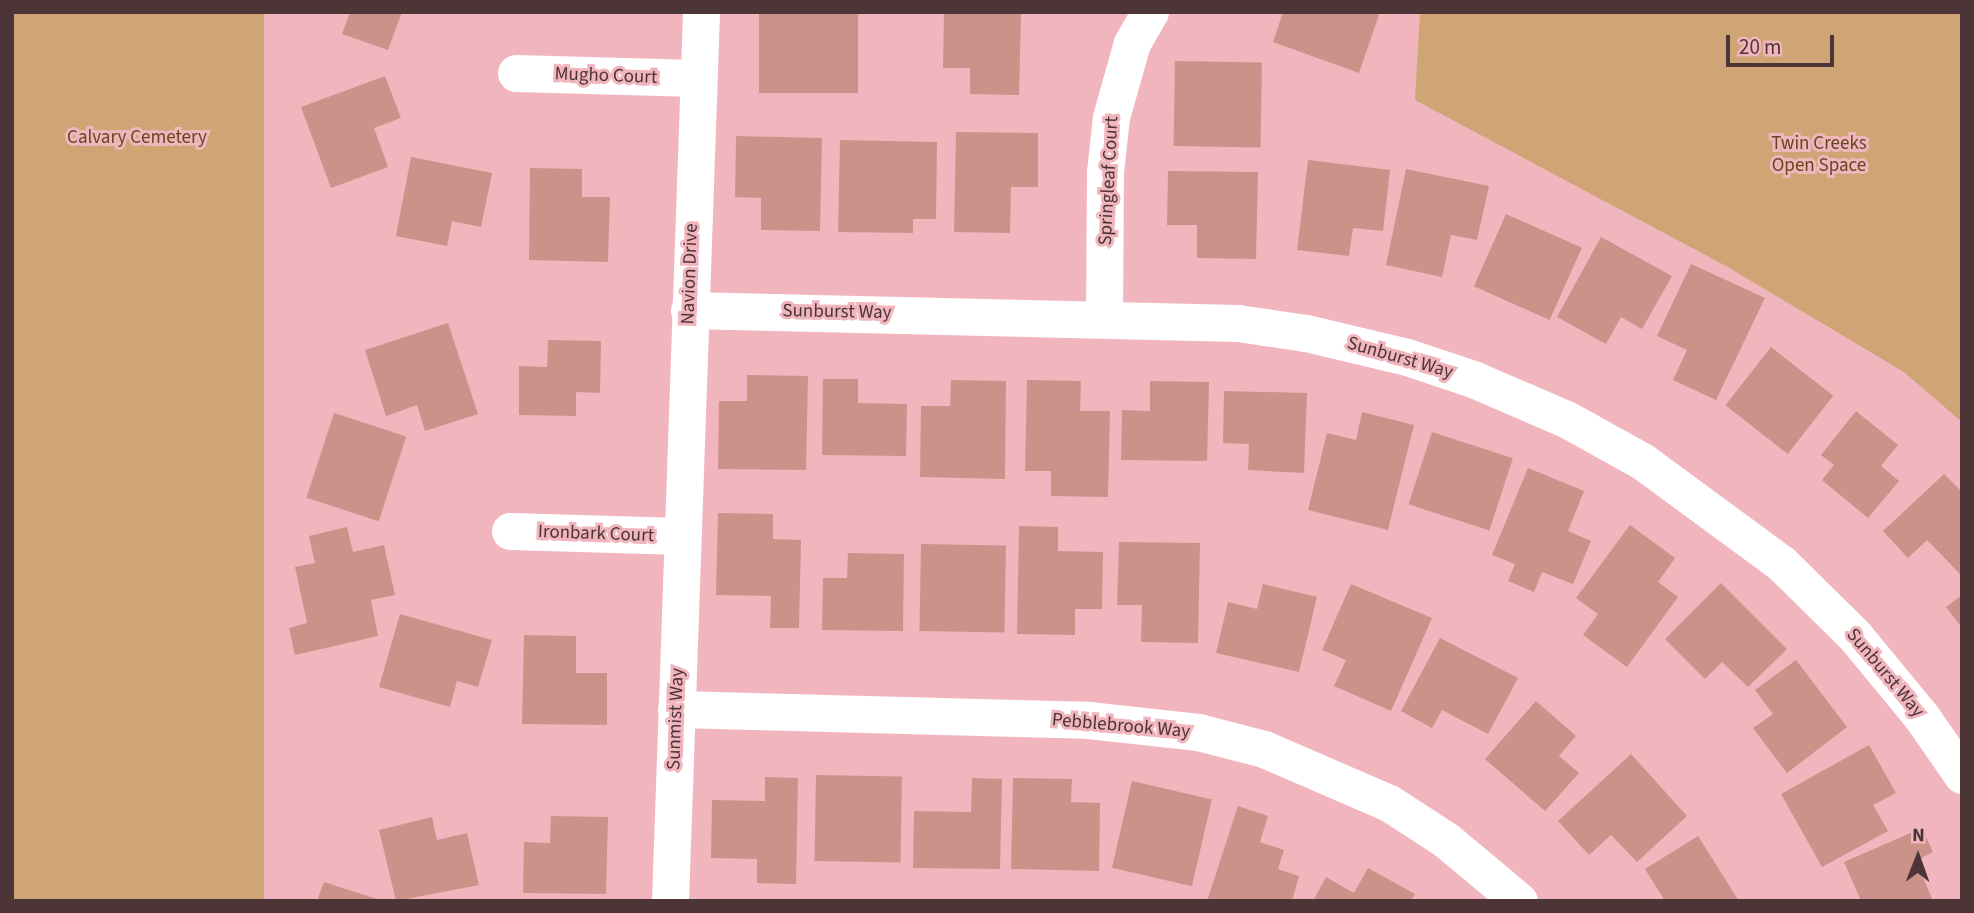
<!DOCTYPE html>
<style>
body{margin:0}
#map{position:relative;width:1974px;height:913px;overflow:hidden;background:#f1b5bd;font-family:"Source Sans 3",sans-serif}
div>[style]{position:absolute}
.green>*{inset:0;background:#cfa575;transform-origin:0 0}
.building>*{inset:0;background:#cb9289;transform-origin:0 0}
.minor>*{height:37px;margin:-18.5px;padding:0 18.5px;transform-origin:18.5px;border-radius:18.5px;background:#fff}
span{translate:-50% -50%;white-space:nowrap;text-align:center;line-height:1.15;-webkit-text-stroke:6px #f1b5bd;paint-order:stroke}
.street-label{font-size:19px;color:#4c3437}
.park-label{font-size:19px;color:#67461c}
.frame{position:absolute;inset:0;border:14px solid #4c3437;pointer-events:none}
.north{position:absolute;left:1883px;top:822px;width:70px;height:70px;-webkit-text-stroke:5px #f1b5bd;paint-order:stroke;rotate:1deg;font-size:19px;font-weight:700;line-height:28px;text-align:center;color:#4c3437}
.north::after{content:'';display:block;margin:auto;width:24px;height:32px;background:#4c3437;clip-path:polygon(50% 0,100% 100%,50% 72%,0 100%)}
.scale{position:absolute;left:1726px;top:35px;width:108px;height:32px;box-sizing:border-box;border:4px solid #4c3437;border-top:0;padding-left:9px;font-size:21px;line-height:24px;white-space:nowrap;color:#4c3437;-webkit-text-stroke:5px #f1b5bd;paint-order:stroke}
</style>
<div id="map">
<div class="green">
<i style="left:12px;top:12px;width:252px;height:889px"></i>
<i style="clip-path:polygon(1420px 12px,1962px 12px,1962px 422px,1904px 372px,1726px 266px,1415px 100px)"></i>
</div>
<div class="building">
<i style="clip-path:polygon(350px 12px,402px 12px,388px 50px,342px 34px)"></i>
<i style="left:759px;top:12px;width:99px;height:81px"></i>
<i style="clip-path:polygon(1283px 12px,1380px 12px,1359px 73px,1273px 42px)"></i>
<i style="clip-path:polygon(944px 13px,1021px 14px,1019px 95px,970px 94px,970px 68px,943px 68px)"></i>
<i style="left:1175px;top:61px;width:87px;height:85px;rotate:1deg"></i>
<i style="clip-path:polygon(385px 76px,401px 118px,374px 128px,388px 167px,331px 188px,301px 107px)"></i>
<i style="clip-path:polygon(956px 132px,1038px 133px,1038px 187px,1011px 187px,1010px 233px,954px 232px)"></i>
<i style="clip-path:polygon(736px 136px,822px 138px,820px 231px,761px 230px,761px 198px,735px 197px)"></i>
<i style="clip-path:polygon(840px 140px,937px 142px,936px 219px,913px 219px,913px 233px,838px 232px)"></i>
<i style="clip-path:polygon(411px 157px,492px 173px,481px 227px,452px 221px,447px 246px,396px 236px)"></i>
<i style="clip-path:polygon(1308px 160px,1390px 170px,1383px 231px,1353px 228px,1349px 256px,1297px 250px)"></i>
<i style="clip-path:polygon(530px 168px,582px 169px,582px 197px,610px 197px,608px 262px,529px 260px)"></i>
<i style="clip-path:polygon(1406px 169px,1489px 186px,1477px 240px,1451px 235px,1442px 277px,1386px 265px)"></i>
<i style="clip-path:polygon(1168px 171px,1258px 172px,1256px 259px,1197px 258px,1197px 225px,1167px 225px)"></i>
<i style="left:1506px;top:214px;width:83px;height:79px;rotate:24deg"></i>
<i style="clip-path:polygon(1601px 237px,1672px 276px,1642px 329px,1621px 317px,1606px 344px,1557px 317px)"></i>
<i style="clip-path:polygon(1691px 264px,1765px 298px,1716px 400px,1673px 380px,1687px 350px,1657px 336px)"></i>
<i style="clip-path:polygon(448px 323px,478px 414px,425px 431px,417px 405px,386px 416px,365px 350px)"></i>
<i style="clip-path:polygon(548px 340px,601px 341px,600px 393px,576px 392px,576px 416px,519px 415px,519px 366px,547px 367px)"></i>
<i style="left:1771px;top:347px;width:79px;height:74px;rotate:38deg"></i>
<i style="clip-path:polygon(747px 375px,808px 376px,806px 470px,718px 469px,719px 401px,747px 401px)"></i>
<i style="clip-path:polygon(823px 379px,858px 379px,858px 403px,907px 404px,906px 456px,822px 455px)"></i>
<i style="clip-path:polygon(951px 380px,1006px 381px,1005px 479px,920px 477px,921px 406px,950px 406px)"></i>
<i style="clip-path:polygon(1027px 380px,1081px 381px,1080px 411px,1110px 411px,1108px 497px,1051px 496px,1051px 471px,1025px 471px)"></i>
<i style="clip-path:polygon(1150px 381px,1209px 382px,1207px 461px,1121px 460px,1122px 410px,1150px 411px)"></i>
<i style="clip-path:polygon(1224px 391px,1307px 393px,1304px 473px,1248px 470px,1249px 444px,1223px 443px)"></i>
<i style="clip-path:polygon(1856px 411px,1898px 445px,1881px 466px,1899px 481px,1868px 518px,1822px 480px,1834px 465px,1821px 455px)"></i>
<i style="clip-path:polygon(1362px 412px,1414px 425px,1388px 530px,1308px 510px,1327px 433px,1356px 440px)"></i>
<i style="left:334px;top:413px;width:76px;height:89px;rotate:18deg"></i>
<i style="left:1432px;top:432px;width:85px;height:76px;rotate:18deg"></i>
<i style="clip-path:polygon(1528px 468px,1584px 491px,1568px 531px,1591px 541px,1573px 584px,1542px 572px,1534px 592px,1508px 581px,1515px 564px,1492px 555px)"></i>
<i style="clip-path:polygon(1944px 474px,1962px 492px,1962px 576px,1927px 540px,1908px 558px,1883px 531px)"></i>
<i style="clip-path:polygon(718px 513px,773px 514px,773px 539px,801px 540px,799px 628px,770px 628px,771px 596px,716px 595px)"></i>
<i style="clip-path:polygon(1630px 525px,1675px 558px,1658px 582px,1678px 597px,1627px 667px,1583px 635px,1598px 614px,1576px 598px)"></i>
<i style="clip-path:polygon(1019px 526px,1058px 527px,1058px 551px,1103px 552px,1102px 609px,1075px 609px,1075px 635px,1017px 634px)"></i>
<i style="clip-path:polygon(347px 527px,353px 552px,384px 545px,395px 595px,371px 600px,378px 636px,295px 655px,289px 628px,307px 623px,295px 567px,315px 563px,309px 536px)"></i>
<i style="clip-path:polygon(1119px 542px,1200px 543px,1198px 643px,1141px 642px,1142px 605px,1117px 605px)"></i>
<i style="left:921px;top:544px;width:85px;height:87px;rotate:1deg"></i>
<i style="clip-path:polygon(848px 553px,904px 554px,903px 631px,822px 630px,823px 578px,847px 578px)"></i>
<i style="clip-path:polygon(1721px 583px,1787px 649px,1748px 687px,1722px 662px,1705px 679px,1665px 639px)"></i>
<i style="clip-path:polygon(1263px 584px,1317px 597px,1299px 672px,1216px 653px,1228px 602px,1257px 609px)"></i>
<i style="clip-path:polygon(1351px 584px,1432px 618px,1391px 711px,1334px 686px,1346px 660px,1322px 650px)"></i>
<i style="clip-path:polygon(1962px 595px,1962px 628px,1946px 607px)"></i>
<i style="clip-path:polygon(400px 614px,492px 640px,478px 687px,457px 681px,450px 707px,379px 687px)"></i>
<i style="clip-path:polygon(524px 635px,576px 636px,576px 673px,607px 673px,607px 725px,522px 724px)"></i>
<i style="clip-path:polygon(1440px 638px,1518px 678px,1488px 734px,1442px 710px,1432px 728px,1401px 711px)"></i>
<i style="clip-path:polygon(1796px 660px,1847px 727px,1787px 773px,1753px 728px,1773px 714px,1755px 690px)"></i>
<i style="clip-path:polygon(1536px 701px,1576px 736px,1559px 756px,1579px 773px,1545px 811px,1485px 759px)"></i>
<i style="clip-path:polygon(1869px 745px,1896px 793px,1873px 805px,1888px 831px,1822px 867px,1781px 794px)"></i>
<i style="clip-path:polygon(1631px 754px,1687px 816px,1637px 862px,1611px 835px,1589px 855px,1558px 821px)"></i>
<i style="left:816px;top:775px;width:86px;height:86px;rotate:1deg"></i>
<i style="clip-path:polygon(765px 777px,798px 778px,796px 884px,757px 883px,757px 859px,711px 858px,712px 800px,765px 801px)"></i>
<i style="clip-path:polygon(972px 778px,1002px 779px,1000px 869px,913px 868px,914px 811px,971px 812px)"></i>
<i style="clip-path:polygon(1013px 778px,1072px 779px,1071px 802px,1100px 803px,1099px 871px,1011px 869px)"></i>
<i style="left:1132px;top:781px;width:82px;height:89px;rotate:13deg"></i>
<i style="clip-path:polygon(1238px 806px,1268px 816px,1260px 842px,1284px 850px,1278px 869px,1299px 876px,1292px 901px,1207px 901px)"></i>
<i style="clip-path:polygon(551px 816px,608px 817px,606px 894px,523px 893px,524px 842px,550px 843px)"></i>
<i style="clip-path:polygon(432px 817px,437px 840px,467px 833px,479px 885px,396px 901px,379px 830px)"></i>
<i style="clip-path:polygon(1922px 828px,1933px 852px,1916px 861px,1933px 901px,1861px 901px,1844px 862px)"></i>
<i style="clip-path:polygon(1698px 836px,1739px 901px,1665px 901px,1645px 869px)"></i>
<i style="clip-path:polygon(1368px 868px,1415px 894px,1411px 901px,1313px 901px,1326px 877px,1354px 893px)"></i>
<i style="clip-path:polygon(324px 882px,380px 900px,379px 901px,317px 901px)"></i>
</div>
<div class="minor">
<i style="left:516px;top:73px;width:180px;rotate:1.6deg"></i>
<i style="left:689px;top:310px;width:549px;rotate:1.36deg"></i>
<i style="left:1238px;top:323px;width:69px;rotate:8.4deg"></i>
<i style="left:1306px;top:333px;width:104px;rotate:13.4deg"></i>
<i style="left:1407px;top:357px;width:70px;rotate:18.4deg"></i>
<i style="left:1473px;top:379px;width:103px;rotate:23.3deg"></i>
<i style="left:1568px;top:420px;width:85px;rotate:29deg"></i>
<i style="left:1642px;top:461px;width:172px;rotate:36.3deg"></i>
<i style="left:1781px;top:563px;width:104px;rotate:44.6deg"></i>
<i style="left:1855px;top:636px;width:104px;rotate:50.5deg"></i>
<i style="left:1921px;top:716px;width:72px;rotate:55.2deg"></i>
<i style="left:1104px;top:316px;width:144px;rotate:-89.6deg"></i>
<i style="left:1105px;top:172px;width:55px;rotate:-83.8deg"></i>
<i style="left:1111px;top:117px;width:77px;rotate:-74.2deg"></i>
<i style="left:1132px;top:43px;width:36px;rotate:-60deg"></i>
<i style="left:510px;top:531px;width:172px;rotate:1.7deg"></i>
<i style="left:676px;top:709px;width:412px;rotate:1.5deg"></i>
<i style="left:1088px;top:720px;width:111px;rotate:6.2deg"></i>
<i style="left:1198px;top:732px;width:68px;rotate:14.4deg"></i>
<i style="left:1264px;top:749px;width:136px;rotate:23.4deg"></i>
<i style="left:1389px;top:803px;width:68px;rotate:33deg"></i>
<i style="left:1446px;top:840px;width:95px;rotate:39.9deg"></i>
<i style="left:670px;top:901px;width:890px;rotate:-88deg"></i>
</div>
<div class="street-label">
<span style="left:606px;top:76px;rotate:2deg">Mugho Court</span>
<span style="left:1109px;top:181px;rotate:-87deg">Springleaf Court</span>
<span style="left:690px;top:274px;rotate:-88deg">Navion Drive</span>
<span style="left:837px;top:312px;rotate:1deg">Sunburst Way</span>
<span style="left:1400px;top:358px;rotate:16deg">Sunburst Way</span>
<span style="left:596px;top:534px;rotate:2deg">Ironbark Court</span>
<span style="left:1885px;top:673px;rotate:50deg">Sunburst Way</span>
<span style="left:676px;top:719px;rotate:-88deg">Sunmist Way</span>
<span style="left:1121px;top:726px;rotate:5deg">Pebblebrook Way</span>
</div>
<div class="park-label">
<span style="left:137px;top:138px">Calvary Cemetery</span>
<span style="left:1819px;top:155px">Twin Creeks<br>Open Space</span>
</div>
<div class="frame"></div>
<div class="north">N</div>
<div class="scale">20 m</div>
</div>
